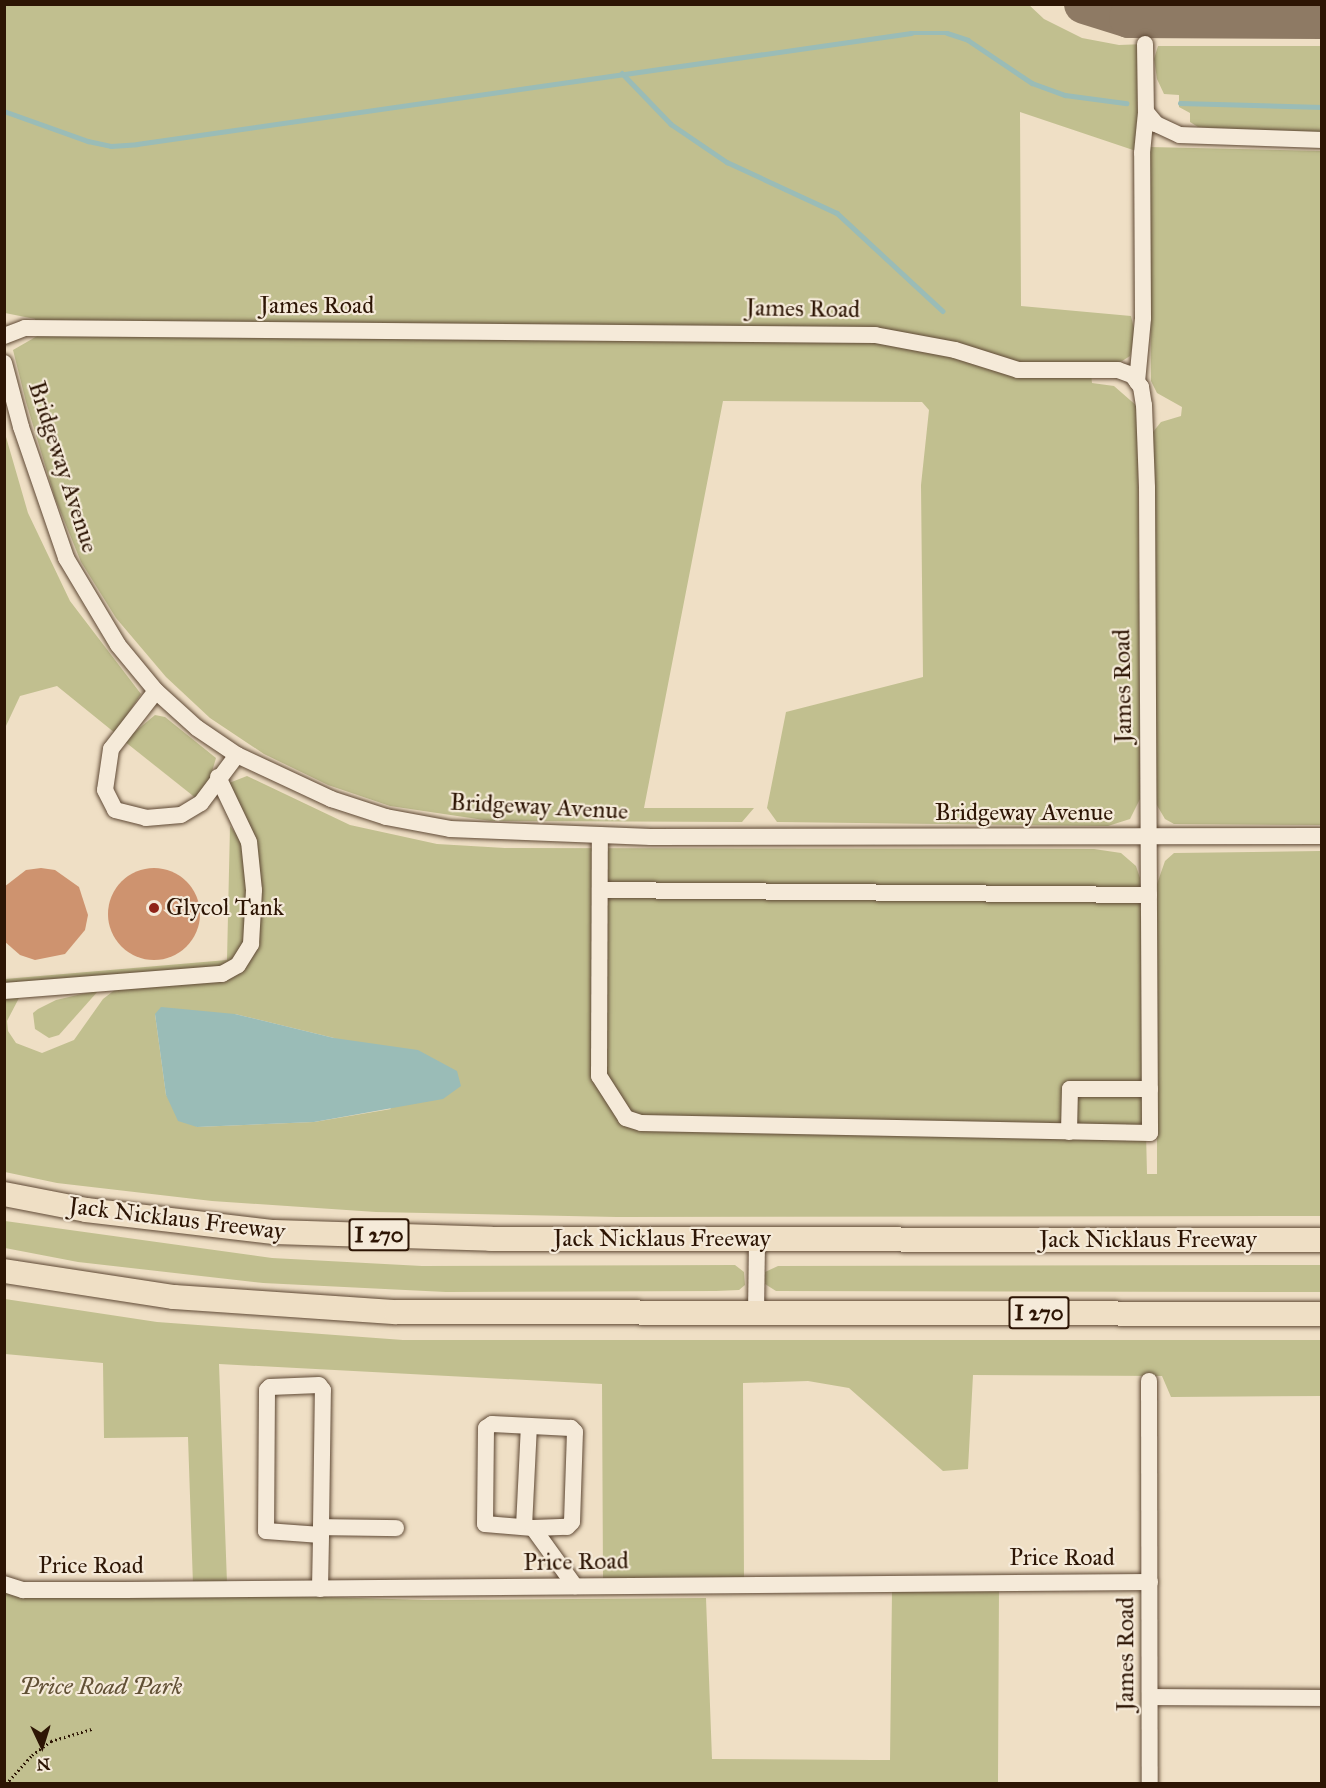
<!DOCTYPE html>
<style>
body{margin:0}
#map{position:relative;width:1326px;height:1788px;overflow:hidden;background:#efdfc5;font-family:"IM FELL Great Primer",serif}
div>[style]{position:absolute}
.green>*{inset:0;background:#c1bf8f}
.water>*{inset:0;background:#9abcb7}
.stream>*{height:4.5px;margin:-2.25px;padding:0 2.25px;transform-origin:2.25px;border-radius:2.25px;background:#9abcb7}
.taxiway>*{height:40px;margin:-20px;padding:0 20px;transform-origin:20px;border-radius:20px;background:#8e7a64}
.building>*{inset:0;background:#ce936f}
.round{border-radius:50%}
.path>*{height:3px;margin-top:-1.5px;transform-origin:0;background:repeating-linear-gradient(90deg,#2d1504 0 1.5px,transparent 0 4.5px)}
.roads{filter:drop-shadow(0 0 2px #5e4834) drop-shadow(0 0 2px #5e4834)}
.minor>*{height:16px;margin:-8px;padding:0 8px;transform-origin:8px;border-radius:8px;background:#f5ead9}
.highway>*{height:24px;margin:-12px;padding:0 12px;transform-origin:12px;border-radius:12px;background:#efdfc5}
.dots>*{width:16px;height:16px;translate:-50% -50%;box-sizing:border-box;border:3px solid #f5ead9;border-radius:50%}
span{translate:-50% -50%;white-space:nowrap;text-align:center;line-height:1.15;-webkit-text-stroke:4.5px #f5ead9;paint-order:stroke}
.shield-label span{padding:2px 4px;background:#f5ead9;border:2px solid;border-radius:4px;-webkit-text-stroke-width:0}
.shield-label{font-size:22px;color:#2d1504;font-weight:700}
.street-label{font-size:24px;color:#2d1504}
.poi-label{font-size:24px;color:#2d1504}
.left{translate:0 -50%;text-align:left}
.park-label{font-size:24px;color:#615035;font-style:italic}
.frame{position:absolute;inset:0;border:6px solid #2d1504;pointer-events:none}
.north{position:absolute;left:12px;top:1716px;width:60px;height:60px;-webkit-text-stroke:4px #f5ead9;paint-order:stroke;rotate:176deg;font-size:16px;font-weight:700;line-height:24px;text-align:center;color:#2d1504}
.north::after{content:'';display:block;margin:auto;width:21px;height:27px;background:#2d1504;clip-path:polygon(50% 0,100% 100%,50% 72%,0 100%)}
</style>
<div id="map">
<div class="green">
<i style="clip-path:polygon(1028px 4px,1044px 19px,1082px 38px,1119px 45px,1145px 44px,1142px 153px,1020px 112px,1021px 306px,1131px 316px,1135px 333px,1130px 356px,1119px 363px,1090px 364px,1092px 383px,1114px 386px,1138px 407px,1140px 799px,1130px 819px,1108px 826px,777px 822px,767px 808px,786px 712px,923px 677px,921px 485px,929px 410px,922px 402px,723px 401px,644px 808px,754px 808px,742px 822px,491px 821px,390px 806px,328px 785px,264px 754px,210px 718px,166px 677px,116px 618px,81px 562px,55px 498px,26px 402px,13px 350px,39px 335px,35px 319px,5px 313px,4px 5px)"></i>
<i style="clip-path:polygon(1158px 46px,1321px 46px,1321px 134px,1198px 127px,1190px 122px,1190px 113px,1179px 107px,1179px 95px,1164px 94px,1157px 79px,1154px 59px)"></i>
<i style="clip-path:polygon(1149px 147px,1321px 151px,1321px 825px,1174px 824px,1165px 819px,1155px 802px,1153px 432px,1161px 422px,1181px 416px,1182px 407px,1157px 393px,1151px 381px)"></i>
<i style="clip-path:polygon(4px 430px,28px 513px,70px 601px,141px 694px,115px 733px,57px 686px,20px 696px,5px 728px)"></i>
<i style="clip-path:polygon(155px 715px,165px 717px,216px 758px,209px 782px,197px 799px,124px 741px)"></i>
<i style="clip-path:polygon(evenodd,247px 776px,350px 825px,437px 844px,505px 848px,1094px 849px,1121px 853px,1136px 866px,1140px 878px,1147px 1174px,1157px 1174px,1157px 884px,1165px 861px,1174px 853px,1321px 851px,1321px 1216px,617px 1217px,376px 1212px,212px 1201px,57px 1183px,5px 1172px,4px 997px,19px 998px,7px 1021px,8px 1031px,16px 1043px,42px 1053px,74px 1040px,103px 999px,116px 989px,226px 978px,241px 973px,250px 960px,259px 917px,229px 783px,247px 776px,155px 1014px,235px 1014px,334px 1038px,391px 1109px,314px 1122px,197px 1127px,166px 1095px,155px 1014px)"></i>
<i style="clip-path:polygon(230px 826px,240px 839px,247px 866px,246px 936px,240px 954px,216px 970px,5px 988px,5px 979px,227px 960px)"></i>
<i style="clip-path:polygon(99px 990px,59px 1035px,49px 1038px,35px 1029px,33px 1013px,38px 1009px,56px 1000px)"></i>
<i style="clip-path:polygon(5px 1221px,272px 1258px,422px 1266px,735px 1265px,744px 1272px,745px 1285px,739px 1290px,716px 1291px,446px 1292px,263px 1283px,78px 1262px,5px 1248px)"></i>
<i style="clip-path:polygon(1322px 1265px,1321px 1292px,776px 1291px,765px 1284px,765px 1272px,778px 1266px)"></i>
<i style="clip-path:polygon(5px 1299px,157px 1322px,403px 1340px,1321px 1340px,1322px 1396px,1171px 1397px,1162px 1376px,973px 1375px,968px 1469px,943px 1471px,849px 1388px,808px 1381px,743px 1383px,744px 1578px,603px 1579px,602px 1384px,219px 1364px,227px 1583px,193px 1585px,188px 1437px,104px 1438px,103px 1363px,5px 1354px)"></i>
<i style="clip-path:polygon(5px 1588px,426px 1600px,706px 1598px,712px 1759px,872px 1760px,890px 1760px,892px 1591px,999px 1588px,998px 1783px,5px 1784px)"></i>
</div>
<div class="water">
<i style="clip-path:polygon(161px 1007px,235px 1014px,334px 1038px,418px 1050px,457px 1071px,461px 1086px,443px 1099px,314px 1122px,197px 1127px,178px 1121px,166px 1095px,155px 1014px)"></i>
</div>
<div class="stream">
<i style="left:622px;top:73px;width:71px;rotate:46.1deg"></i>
<i style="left:671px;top:124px;width:68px;rotate:34.2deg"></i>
<i style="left:727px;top:162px;width:121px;rotate:24.9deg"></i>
<i style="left:837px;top:213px;width:144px;rotate:42.8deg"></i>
<i style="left:1180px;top:103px;width:142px;rotate:1.6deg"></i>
<i style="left:4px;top:111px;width:89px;rotate:19.7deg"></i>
<i style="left:88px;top:141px;width:24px;rotate:12deg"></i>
<i style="left:111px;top:146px;width:26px;rotate:-4deg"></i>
<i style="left:137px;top:144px;width:782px;rotate:-8.16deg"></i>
<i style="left:911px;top:33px;width:36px"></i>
<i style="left:947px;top:33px;width:22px;rotate:18deg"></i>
<i style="left:968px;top:40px;width:77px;rotate:33.9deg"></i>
<i style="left:1032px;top:83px;width:35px;rotate:20deg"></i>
<i style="left:1065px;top:95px;width:62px;rotate:7.5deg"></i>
</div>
<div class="taxiway">
<i style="left:1084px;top:4px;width:47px;rotate:17.3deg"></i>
<i style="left:1129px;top:18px;width:193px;rotate:0.3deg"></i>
</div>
<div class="building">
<i style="clip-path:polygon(41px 868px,55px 870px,79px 887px,88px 915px,85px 930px,65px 954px,35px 960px,20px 955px,4px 941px,4px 887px,26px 870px)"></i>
<i class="round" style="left:108px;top:868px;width:92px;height:92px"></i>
</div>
<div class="path">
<i style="left:6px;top:1784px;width:39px;rotate:-48deg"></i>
<i style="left:32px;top:1755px;width:24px;rotate:-36deg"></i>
<i style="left:51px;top:1741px;width:43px;rotate:-16.3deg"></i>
</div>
<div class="roads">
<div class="minor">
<i style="left:1145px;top:44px;width:68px;rotate:89.2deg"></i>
<i style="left:1146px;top:112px;width:16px;rotate:50deg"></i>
<i style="left:1156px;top:124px;width:26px;rotate:25deg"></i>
<i style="left:1180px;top:135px;width:142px;rotate:2deg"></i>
<i style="left:4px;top:336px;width:22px;rotate:-21deg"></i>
<i style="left:25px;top:328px;width:850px;rotate:0.47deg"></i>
<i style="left:875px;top:335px;width:81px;rotate:10.6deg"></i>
<i style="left:955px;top:350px;width:66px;rotate:17.6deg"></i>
<i style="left:1018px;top:370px;width:100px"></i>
<i style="left:1118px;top:370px;width:15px;rotate:20deg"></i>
<i style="left:1132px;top:375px;width:15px;rotate:53deg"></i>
<i style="left:1141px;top:387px;width:18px;rotate:81deg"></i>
<i style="left:1144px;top:405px;width:83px;rotate:87.9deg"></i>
<i style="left:1147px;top:488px;width:645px;rotate:89.73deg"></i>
<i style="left:1150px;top:1133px;width:509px;rotate:-178.87deg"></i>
<i style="left:641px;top:1123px;width:16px;rotate:-162deg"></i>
<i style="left:626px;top:1118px;width:50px;rotate:-122.7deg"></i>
<i style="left:599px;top:1076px;width:241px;rotate:-89.8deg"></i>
<i style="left:4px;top:363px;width:66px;rotate:75.1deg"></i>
<i style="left:21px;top:427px;width:139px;rotate:71deg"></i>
<i style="left:66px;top:558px;width:101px;rotate:59.1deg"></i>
<i style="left:118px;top:645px;width:60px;rotate:50.4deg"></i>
<i style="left:156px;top:691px;width:55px;rotate:42.1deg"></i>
<i style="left:197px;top:728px;width:48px;rotate:34deg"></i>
<i style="left:237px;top:755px;width:104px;rotate:25.1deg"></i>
<i style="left:331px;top:799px;width:58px;rotate:18.1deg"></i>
<i style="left:386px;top:817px;width:65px;rotate:10.6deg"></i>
<i style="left:450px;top:829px;width:201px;rotate:2.3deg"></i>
<i style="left:651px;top:837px;width:671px;rotate:-0.09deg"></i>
<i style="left:1137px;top:382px;width:64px;rotate:-84.6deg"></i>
<i style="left:1143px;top:318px;width:165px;rotate:-90.3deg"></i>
<i style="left:1142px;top:153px;width:41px;rotate:-84.4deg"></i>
<i style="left:156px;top:691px;width:73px;rotate:127.8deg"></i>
<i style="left:111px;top:749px;width:41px;rotate:98.3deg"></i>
<i style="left:105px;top:790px;width:22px;rotate:63deg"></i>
<i style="left:115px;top:810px;width:32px;rotate:14deg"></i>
<i style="left:146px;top:818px;width:35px;rotate:-5deg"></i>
<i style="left:181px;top:815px;width:23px;rotate:-31deg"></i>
<i style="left:201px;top:803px;width:60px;rotate:-53.1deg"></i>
<i style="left:600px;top:890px;width:549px;rotate:0.52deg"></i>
<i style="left:4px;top:991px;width:219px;rotate:-4.5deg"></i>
<i style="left:222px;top:974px;width:18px;rotate:-29deg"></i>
<i style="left:238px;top:965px;width:25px;rotate:-58deg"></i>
<i style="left:251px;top:944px;width:54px;rotate:-86.8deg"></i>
<i style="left:254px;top:890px;width:48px;rotate:-95.9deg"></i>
<i style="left:249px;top:842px;width:72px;rotate:-115.5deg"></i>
<i style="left:1069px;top:1132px;width:43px;rotate:-88.7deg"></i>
<i style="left:1070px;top:1089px;width:80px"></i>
<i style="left:756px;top:1313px;width:74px;rotate:-89.2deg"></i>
<i style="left:1149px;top:1381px;width:403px;rotate:89.9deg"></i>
<i style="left:321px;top:1527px;width:75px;rotate:0.8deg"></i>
<i style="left:524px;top:1527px;width:101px;rotate:-87.2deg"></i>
<i style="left:533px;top:1528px;width:34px;rotate:-2deg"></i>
<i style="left:567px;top:1527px;width:7px;rotate:-45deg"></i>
<i style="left:572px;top:1522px;width:90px;rotate:-88.1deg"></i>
<i style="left:575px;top:1432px;width:6px;rotate:-135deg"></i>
<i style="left:571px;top:1428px;width:79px;rotate:-177.1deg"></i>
<i style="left:492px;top:1424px;width:7px;rotate:146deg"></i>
<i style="left:486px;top:1428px;width:96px;rotate:90.6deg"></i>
<i style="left:485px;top:1524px;width:48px;rotate:4.8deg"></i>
<i style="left:533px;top:1528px;width:72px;rotate:54.1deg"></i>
<i style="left:4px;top:1584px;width:20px;rotate:18deg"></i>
<i style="left:23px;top:1590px;width:102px"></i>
<i style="left:125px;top:1590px;width:1025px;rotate:-0.45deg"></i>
<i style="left:320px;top:1589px;width:54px;rotate:-88.9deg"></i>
<i style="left:321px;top:1535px;width:8px;rotate:-90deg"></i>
<i style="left:321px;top:1527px;width:137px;rotate:-89.2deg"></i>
<i style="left:323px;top:1390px;width:6px;rotate:-129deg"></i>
<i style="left:319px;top:1385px;width:49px;rotate:177.7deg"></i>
<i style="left:270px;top:1387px;width:4px;rotate:135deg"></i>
<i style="left:267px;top:1390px;width:141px;rotate:90.4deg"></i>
<i style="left:266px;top:1531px;width:55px;rotate:4.2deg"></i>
<i style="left:1150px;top:1697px;width:172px;rotate:0.3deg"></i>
</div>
<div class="highway">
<i style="left:4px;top:1194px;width:84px;rotate:11deg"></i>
<i style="left:86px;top:1210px;width:189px;rotate:6.7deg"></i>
<i style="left:274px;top:1232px;width:217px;rotate:1.8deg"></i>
<i style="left:491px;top:1239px;width:831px;rotate:0.07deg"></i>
<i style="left:4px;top:1271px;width:172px;rotate:8.7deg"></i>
<i style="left:174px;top:1297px;width:223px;rotate:3.9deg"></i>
<i style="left:396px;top:1312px;width:926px;rotate:0.12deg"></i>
</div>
</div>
<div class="dots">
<i style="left:154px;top:908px;background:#8f2418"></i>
</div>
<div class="shield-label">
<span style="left:379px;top:1235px">I 270</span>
<span style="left:1039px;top:1313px">I 270</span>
</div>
<div class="street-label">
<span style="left:317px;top:306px">James Road</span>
<span style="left:803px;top:309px;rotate:1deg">James Road</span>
<span style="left:63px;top:467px;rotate:72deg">Bridgeway Avenue</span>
<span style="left:1123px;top:686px;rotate:-91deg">James Road</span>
<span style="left:539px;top:807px;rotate:3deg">Bridgeway Avenue</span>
<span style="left:1024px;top:813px">Bridgeway Avenue</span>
<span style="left:177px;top:1219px;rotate:7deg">Jack Nicklaus Freeway</span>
<span style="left:662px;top:1239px">Jack Nicklaus Freeway</span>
<span style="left:1148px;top:1240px">Jack Nicklaus Freeway</span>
<span style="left:1062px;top:1558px">Price Road</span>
<span style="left:576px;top:1562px;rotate:-1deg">Price Road</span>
<span style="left:91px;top:1566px">Price Road</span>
<span style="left:1126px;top:1654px;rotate:-90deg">James Road</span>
</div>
<div class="poi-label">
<span class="left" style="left:166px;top:908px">Glycol Tank</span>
</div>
<div class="park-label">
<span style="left:101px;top:1687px">Price Road Park</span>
</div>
<div class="frame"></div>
<div class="north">N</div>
</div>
